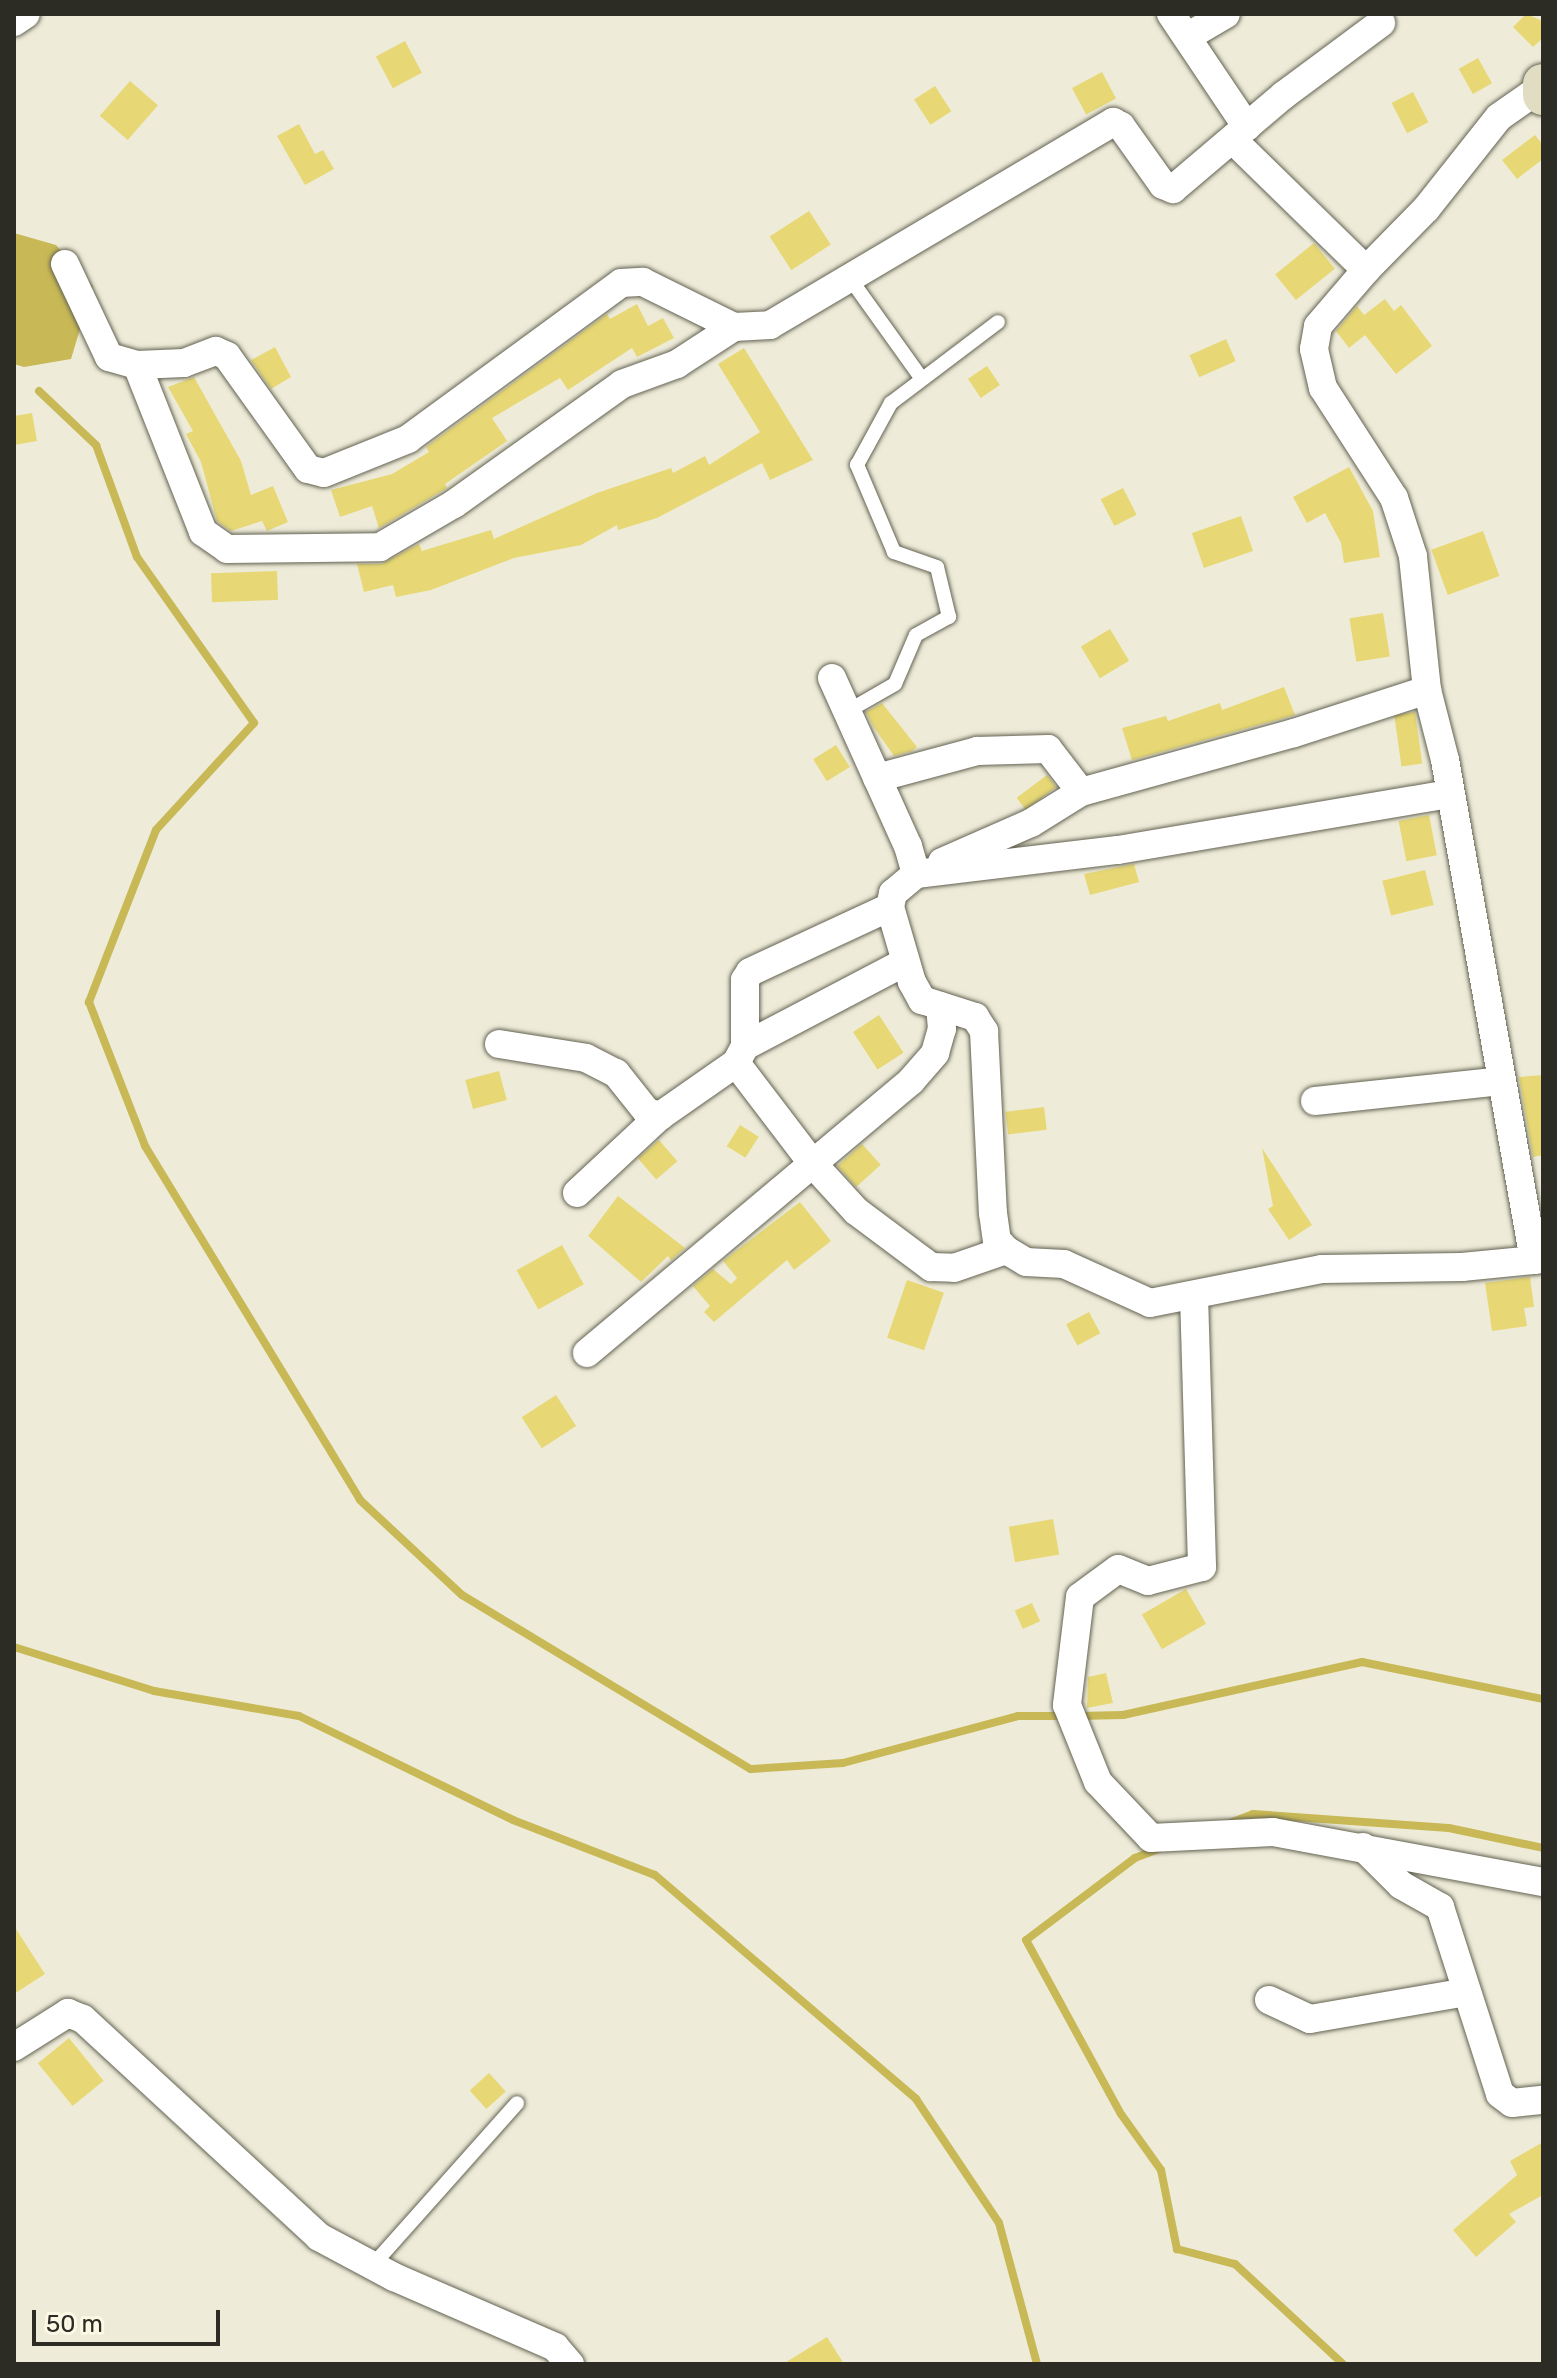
<!DOCTYPE html>
<style>
body{margin:0}
#map{position:relative;width:1557px;height:2378px;overflow:hidden;background:#eeecd9;font-family:Rubik,sans-serif}
div>[style]{position:absolute}
.water>*{inset:0;background:#c8b956}
.stream>*{height:8px;margin:-4px;padding:0 4px;transform-origin:4px;border-radius:4px;background:#c8b956}
.building>*{inset:0;background:#e7d875;transform-origin:0 0}
.roads{filter:drop-shadow(0 0 2px #646252) drop-shadow(0 0 2px #646252)}
.lane>*{height:14px;margin:-7px;padding:0 7px;transform-origin:7px;border-radius:7px;background:#fff}
.street>*{height:28px;margin:-14px;padding:0 14px;transform-origin:14px;border-radius:14px;background:#fff}
.secondary>*{height:40px;margin:-20px;padding:0 20px;transform-origin:20px;border-radius:20px;background:#e1ddc2}
span{translate:-50% -50%;white-space:nowrap;text-align:center;line-height:1.15;-webkit-text-stroke:6px #fbf9e6;paint-order:stroke}
.frame{position:absolute;inset:0;border:16px solid #2c2b24;pointer-events:none}
.scale{position:absolute;left:32px;top:2310px;width:188px;height:36px;box-sizing:border-box;border:4px solid #2c2b24;border-top:0;padding-left:10px;font-size:24px;line-height:28px;white-space:nowrap;color:#2c2b24;-webkit-text-stroke:6px #fbf9e6;paint-order:stroke}
</style>
<div id="map">
<div class="water">
<i style="clip-path:polygon(14px 233px,56px 245px,93px 286px,71px 359px,24px 367px,14px 364px)"></i>
</div>
<div class="stream">
<i style="left:39px;top:391px;width:79px;rotate:43.5deg"></i>
<i style="left:96px;top:445px;width:119px;rotate:69.9deg"></i>
<i style="left:137px;top:557px;width:203px;rotate:54.8deg"></i>
<i style="left:254px;top:723px;width:145px;rotate:132.5deg"></i>
<i style="left:156px;top:830px;width:185px;rotate:111.3deg"></i>
<i style="left:89px;top:1002px;width:155px;rotate:68.7deg"></i>
<i style="left:145px;top:1146px;width:414px;rotate:58.7deg"></i>
<i style="left:360px;top:1500px;width:139px;rotate:43deg"></i>
<i style="left:462px;top:1595px;width:337px;rotate:31.1deg"></i>
<i style="left:751px;top:1769px;width:92px;rotate:-3.7deg"></i>
<i style="left:843px;top:1763px;width:181px;rotate:-15deg"></i>
<i style="left:1018px;top:1716px;width:46px"></i>
<i style="left:14px;top:1647px;width:147px;rotate:17.4deg"></i>
<i style="left:154px;top:1691px;width:147px;rotate:9.8deg"></i>
<i style="left:299px;top:1716px;width:238px;rotate:25.9deg"></i>
<i style="left:513px;top:1820px;width:152px;rotate:21.2deg"></i>
<i style="left:655px;top:1875px;width:344px;rotate:40.6deg"></i>
<i style="left:916px;top:2099px;width:149px;rotate:56.2deg"></i>
<i style="left:999px;top:2223px;width:146px;rotate:74.9deg"></i>
<i style="left:1078px;top:1716px;width:45px;rotate:-1.3deg"></i>
<i style="left:1123px;top:1715px;width:245px;rotate:-12.5deg"></i>
<i style="left:1362px;top:1662px;width:185px;rotate:11.6deg"></i>
<i style="left:1230px;top:1823px;width:25px;rotate:-21deg"></i>
<i style="left:1253px;top:1814px;width:196px;rotate:4.1deg"></i>
<i style="left:1449px;top:1828px;width:96px;rotate:12deg"></i>
<i style="left:1161px;top:1848px;width:28px;rotate:159deg"></i>
<i style="left:1135px;top:1858px;width:136px;rotate:143deg"></i>
<i style="left:1026px;top:1940px;width:198px;rotate:61.4deg"></i>
<i style="left:1121px;top:2114px;width:69px;rotate:54.5deg"></i>
<i style="left:1161px;top:2170px;width:81px;rotate:78.6deg"></i>
<i style="left:1177px;top:2249px;width:60px;rotate:14.5deg"></i>
<i style="left:1235px;top:2264px;width:147px;rotate:42.8deg"></i>
</div>
<div class="building">
<i style="clip-path:polygon(1526px 14px,1543px 21px,1543px 38px,1533px 47px,1513px 27px)"></i>
<i style="left:405px;top:41px;width:36px;height:33px;rotate:62deg"></i>
<i style="left:1478px;top:58px;width:29px;height:22px;rotate:61deg"></i>
<i style="left:1102px;top:72px;width:30px;height:34px;rotate:62deg"></i>
<i style="left:130px;top:81px;width:37px;height:46px;rotate:41deg"></i>
<i style="left:935px;top:86px;width:30px;height:25px;rotate:57deg"></i>
<i style="left:1413px;top:92px;width:34px;height:24px;rotate:63deg"></i>
<i style="clip-path:polygon(299px 124px,315px 154px,323px 150px,334px 169px,305px 185px,277px 136px)"></i>
<i style="clip-path:polygon(1535px 135px,1543px 145px,1543px 159px,1517px 179px,1502px 160px)"></i>
<i style="left:809px;top:211px;width:40px;height:47px;rotate:57deg"></i>
<i style="left:1314px;top:243px;width:33px;height:50px;rotate:51deg"></i>
<i style="clip-path:polygon(1385px 299px,1394px 311px,1401px 305px,1432px 346px,1396px 374px,1365px 335px,1349px 348px,1336px 331px,1357px 306px,1364px 315px)"></i>
<i style="clip-path:polygon(637px 304px,648px 326px,663px 318px,674px 338px,637px 357px,632px 348px,568px 390px,560px 378px,492px 418px,507px 441px,445px 484px,447px 488px,379px 528px,372px 506px,340px 517px,331px 490px,392px 474px,429px 452px,426px 447px,607px 314px,610px 319px)"></i>
<i style="left:1226px;top:339px;width:24px;height:40px;rotate:66deg"></i>
<i style="clip-path:polygon(275px 347px,291px 377px,271px 389px,251px 360px)"></i>
<i style="clip-path:polygon(744px 348px,813px 460px,770px 480px,762px 463px,657px 518px,618px 530px,617px 525px,581px 545px,514px 558px,431px 590px,396px 597px,393px 585px,364px 592px,357px 564px,381px 564px,419px 544px,422px 551px,491px 530px,494px 539px,597px 493px,671px 468px,673px 473px,705px 456px,709px 465px,760px 432px,718px 364px)"></i>
<i style="left:987px;top:366px;width:23px;height:23px;rotate:56deg"></i>
<i style="clip-path:polygon(194px 377px,241px 461px,251px 495px,273px 486px,288px 522px,267px 531px,262px 521px,231px 531px,217px 521px,201px 462px,186px 434px,193px 431px,168px 387px)"></i>
<i style="clip-path:polygon(32px 413px,37px 441px,14px 445px,14px 416px)"></i>
<i style="clip-path:polygon(1349px 467px,1373px 511px,1380px 557px,1344px 563px,1341px 543px,1325px 513px,1307px 523px,1293px 497px)"></i>
<i style="left:1123px;top:488px;width:30px;height:25px;rotate:63deg"></i>
<i style="left:1241px;top:516px;width:37px;height:52px;rotate:71deg"></i>
<i style="left:1483px;top:531px;width:48px;height:55px;rotate:70deg"></i>
<i style="left:277px;top:571px;width:29px;height:66px;rotate:88deg"></i>
<i style="left:1383px;top:613px;width:44px;height:34px;rotate:81deg"></i>
<i style="left:1110px;top:629px;width:37px;height:34px;rotate:59deg"></i>
<i style="clip-path:polygon(1284px 687px,1295px 715px,1132px 760px,1122px 728px,1166px 716px,1168px 721px,1220px 703px,1222px 710px)"></i>
<i style="clip-path:polygon(882px 703px,917px 747px,912px 751px,894px 756px,873px 726px,866px 712px)"></i>
<i style="left:1415px;top:712px;width:52px;height:21px;rotate:82deg"></i>
<i style="left:836px;top:745px;width:26px;height:27px;rotate:58deg"></i>
<i style="left:1047px;top:775px;width:15px;height:38px;rotate:53deg"></i>
<i style="left:1429px;top:815px;width:41px;height:31px;rotate:79deg"></i>
<i style="clip-path:polygon(1134px 864px,1139px 882px,1090px 895px,1084px 874px)"></i>
<i style="left:1425px;top:870px;width:36px;height:44px;rotate:76deg"></i>
<i style="left:879px;top:1015px;width:45px;height:31px;rotate:57deg"></i>
<i style="left:499px;top:1071px;width:30px;height:35px;rotate:75deg"></i>
<i style="clip-path:polygon(1543px 1075px,1543px 1155px,1533px 1157px,1519px 1077px)"></i>
<i style="left:1044px;top:1107px;width:23px;height:39px;rotate:83deg"></i>
<i style="left:740px;top:1125px;width:22px;height:25px;rotate:32deg"></i>
<i style="left:659px;top:1140px;width:28px;height:28px;rotate:49deg"></i>
<i style="left:862px;top:1144px;width:28px;height:33px;rotate:48deg"></i>
<i style="clip-path:polygon(1262px 1148px,1312px 1225px,1289px 1240px,1268px 1209px,1273px 1206px)"></i>
<i style="clip-path:polygon(618px 1196px,685px 1248px,671px 1260px,668px 1256px,641px 1282px,588px 1236px)"></i>
<i style="clip-path:polygon(800px 1202px,831px 1241px,794px 1270px,787px 1260px,714px 1322px,704px 1312px,710px 1306px,693px 1286px,713px 1269px,731px 1284px,737px 1278px,723px 1261px)"></i>
<i style="left:562px;top:1245px;width:45px;height:52px;rotate:61deg"></i>
<i style="clip-path:polygon(1530px 1277px,1534px 1307px,1524px 1308px,1527px 1326px,1492px 1331px,1485px 1283px)"></i>
<i style="left:907px;top:1280px;width:39px;height:61px;rotate:19deg"></i>
<i style="left:1089px;top:1312px;width:24px;height:26px;rotate:62deg"></i>
<i style="left:556px;top:1395px;width:37px;height:41px;rotate:57deg"></i>
<i style="left:1053px;top:1519px;width:36px;height:45px;rotate:80deg"></i>
<i style="left:1186px;top:1589px;width:40px;height:51px;rotate:60deg"></i>
<i style="left:1032px;top:1603px;width:20px;height:19px;rotate:66deg"></i>
<i style="clip-path:polygon(1106px 1673px,1113px 1703px,1087px 1708px,1088px 1677px)"></i>
<i style="clip-path:polygon(14px 1926px,45px 1974px,14px 1994px)"></i>
<i style="left:69px;top:2038px;width:55px;height:40px;rotate:51deg"></i>
<i style="left:489px;top:2073px;width:25px;height:26px;rotate:48deg"></i>
<i style="clip-path:polygon(1543px 2142px,1543px 2195px,1509px 2214px,1516px 2222px,1476px 2257px,1453px 2230px,1517px 2175px,1510px 2161px)"></i>
<i style="clip-path:polygon(827px 2337px,844px 2364px,783px 2364px)"></i>
</div>
<div class="roads">
<div class="lane">
<i style="left:849px;top:277px;width:125px;rotate:54.4deg"></i>
<i style="left:848px;top:711px;width:54px;rotate:-29.9deg"></i>
<i style="left:895px;top:684px;width:53px;rotate:-66.8deg"></i>
<i style="left:916px;top:635px;width:38px;rotate:-29deg"></i>
<i style="left:949px;top:617px;width:51px;rotate:-103.5deg"></i>
<i style="left:937px;top:567px;width:46px;rotate:-160.8deg"></i>
<i style="left:894px;top:552px;width:95px;rotate:-113deg"></i>
<i style="left:857px;top:465px;width:71px;rotate:-61.3deg"></i>
<i style="left:891px;top:403px;width:134px;rotate:-37.1deg"></i>
<i style="left:372px;top:2266px;width:218px;rotate:-48.3deg"></i>
</div>
<div class="street">
<i style="left:1171px;top:14px;width:136px;rotate:56.1deg"></i>
<i style="left:14px;top:22px;width:14px;rotate:-34deg"></i>
<i style="left:1187px;top:37px;width:45px;rotate:-30.5deg"></i>
<i style="left:1233px;top:140px;width:186px;rotate:44.3deg"></i>
<i style="left:65px;top:264px;width:103px;rotate:64.7deg"></i>
<i style="left:109px;top:357px;width:29px;rotate:16deg"></i>
<i style="left:137px;top:365px;width:47px;rotate:-2.4deg"></i>
<i style="left:184px;top:363px;width:34px;rotate:-21deg"></i>
<i style="left:216px;top:351px;width:12px;rotate:24deg"></i>
<i style="left:227px;top:356px;width:139px;rotate:54.4deg"></i>
<i style="left:308px;top:469px;width:16px;rotate:14deg"></i>
<i style="left:324px;top:473px;width:91px;rotate:-22deg"></i>
<i style="left:408px;top:439px;width:264px;rotate:-36.2deg"></i>
<i style="left:621px;top:283px;width:22px;rotate:-3deg"></i>
<i style="left:643px;top:282px;width:102px;rotate:26.3deg"></i>
<i style="left:734px;top:327px;width:36px;rotate:-3deg"></i>
<i style="left:770px;top:325px;width:399px;rotate:-30.6deg"></i>
<i style="left:1113px;top:122px;width:9px;rotate:27deg"></i>
<i style="left:1121px;top:126px;width:72px;rotate:54.6deg"></i>
<i style="left:1163px;top:185px;width:11px;rotate:22deg"></i>
<i style="left:1173px;top:189px;width:145px;rotate:-40.3deg"></i>
<i style="left:1284px;top:95px;width:121px;rotate:-36.6deg"></i>
<i style="left:137px;top:365px;width:180px;rotate:68.4deg"></i>
<i style="left:203px;top:532px;width:29px;rotate:35deg"></i>
<i style="left:227px;top:549px;width:153px;rotate:-0.7deg"></i>
<i style="left:380px;top:547px;width:86px;rotate:-30.2deg"></i>
<i style="left:454px;top:504px;width:206px;rotate:-35.5deg"></i>
<i style="left:622px;top:384px;width:59px;rotate:-20deg"></i>
<i style="left:677px;top:364px;width:68px;rotate:-33deg"></i>
<i style="left:832px;top:678px;width:184px;rotate:65.7deg"></i>
<i style="left:908px;top:846px;width:29px;rotate:74deg"></i>
<i style="left:916px;top:874px;width:30px;rotate:140deg"></i>
<i style="left:893px;top:893px;width:14px;rotate:102deg"></i>
<i style="left:890px;top:907px;width:78px;rotate:73.7deg"></i>
<i style="left:912px;top:982px;width:21px;rotate:61deg"></i>
<i style="left:922px;top:1000px;width:56px;rotate:17.8deg"></i>
<i style="left:975px;top:1017px;width:17px;rotate:57deg"></i>
<i style="left:984px;top:1031px;width:182px;rotate:87.2deg"></i>
<i style="left:993px;top:1213px;width:27px;rotate:82deg"></i>
<i style="left:997px;top:1240px;width:13px;rotate:48deg"></i>
<i style="left:1006px;top:1250px;width:23px;rotate:31deg"></i>
<i style="left:1026px;top:1262px;width:38px;rotate:3deg"></i>
<i style="left:1064px;top:1264px;width:94px;rotate:24.4deg"></i>
<i style="left:1150px;top:1303px;width:175px;rotate:-11.2deg"></i>
<i style="left:1322px;top:1269px;width:140px;rotate:-0.8deg"></i>
<i style="left:1462px;top:1267px;width:81px;rotate:-5.6deg"></i>
<i style="left:877px;top:778px;width:104px;rotate:-15.1deg"></i>
<i style="left:977px;top:751px;width:71px;rotate:-1.6deg"></i>
<i style="left:1048px;top:749px;width:54px;rotate:52.5deg"></i>
<i style="left:1081px;top:792px;width:221px;rotate:-15.5deg"></i>
<i style="left:1294px;top:733px;width:140px;rotate:-17.9deg"></i>
<i style="left:942px;top:862px;width:97px;rotate:-23.7deg"></i>
<i style="left:1031px;top:823px;width:59px;rotate:-31.8deg"></i>
<i style="left:916px;top:874px;width:203px;rotate:-6.8deg"></i>
<i style="left:1118px;top:850px;width:335px;rotate:-9.6deg"></i>
<i style="left:499px;top:1044px;width:88px;rotate:9.1deg"></i>
<i style="left:586px;top:1058px;width:34px;rotate:27deg"></i>
<i style="left:616px;top:1073px;width:50px;rotate:51.5deg"></i>
<i style="left:647px;top:1112px;width:14px;rotate:17deg"></i>
<i style="left:660px;top:1116px;width:93px;rotate:-34.9deg"></i>
<i style="left:736px;top:1063px;width:19px;rotate:-62deg"></i>
<i style="left:745px;top:1046px;width:66px;rotate:-90deg"></i>
<i style="left:745px;top:980px;width:9px;rotate:-58deg"></i>
<i style="left:750px;top:972px;width:154px;rotate:-24.9deg"></i>
<i style="left:745px;top:1046px;width:181px;rotate:-27.7deg"></i>
<i style="left:736px;top:1063px;width:127px;rotate:52.7deg"></i>
<i style="left:813px;top:1164px;width:64px;rotate:47.5deg"></i>
<i style="left:856px;top:1211px;width:94px;rotate:36.7deg"></i>
<i style="left:931px;top:1267px;width:23px;rotate:2deg"></i>
<i style="left:954px;top:1268px;width:55px;rotate:-19.1deg"></i>
<i style="left:1315px;top:1101px;width:187px;rotate:-6.1deg"></i>
<i style="left:577px;top:1193px;width:113px;rotate:-42.9deg"></i>
<i style="left:1534px;top:1260px;width:508px;rotate:-100.09deg"></i>
<i style="left:1445px;top:760px;width:72px;rotate:-104.4deg"></i>
<i style="left:1427px;top:690px;width:135px;rotate:-96deg"></i>
<i style="left:1413px;top:556px;width:61px;rotate:-108.1deg"></i>
<i style="left:1394px;top:498px;width:131px;rotate:-122.8deg"></i>
<i style="left:1323px;top:388px;width:40px;rotate:-103deg"></i>
<i style="left:1314px;top:349px;width:23px;rotate:-80deg"></i>
<i style="left:1318px;top:326px;width:74px;rotate:-49.4deg"></i>
<i style="left:1366px;top:270px;width:86px;rotate:-45.5deg"></i>
<i style="left:1426px;top:209px;width:117px;rotate:-51.6deg"></i>
<i style="left:1499px;top:117px;width:49px;rotate:-35deg"></i>
<i style="left:1194px;top:1295px;width:272px;rotate:88.3deg"></i>
<i style="left:1202px;top:1567px;width:56px;rotate:165.5deg"></i>
<i style="left:1148px;top:1581px;width:32px;rotate:-158deg"></i>
<i style="left:1118px;top:1569px;width:47px;rotate:143.6deg"></i>
<i style="left:1080px;top:1597px;width:109px;rotate:96.9deg"></i>
<i style="left:1067px;top:1705px;width:83px;rotate:68.1deg"></i>
<i style="left:1098px;top:1782px;width:77px;rotate:46.6deg"></i>
<i style="left:1151px;top:1838px;width:122px;rotate:-2.8deg"></i>
<i style="left:1273px;top:1832px;width:275px;rotate:10.5deg"></i>
<i style="left:587px;top:1353px;width:423px;rotate:-40deg"></i>
<i style="left:911px;top:1081px;width:37px;rotate:-49deg"></i>
<i style="left:935px;top:1053px;width:25px;rotate:-74deg"></i>
<i style="left:942px;top:1029px;width:23px;rotate:-95deg"></i>
<i style="left:1363px;top:1847px;width:54px;rotate:45deg"></i>
<i style="left:1401px;top:1885px;width:45px;rotate:29.4deg"></i>
<i style="left:1440px;top:1907px;width:196px;rotate:72.2deg"></i>
<i style="left:1500px;top:2094px;width:15px;rotate:37deg"></i>
<i style="left:1512px;top:2103px;width:31px;rotate:-6deg"></i>
<i style="left:1269px;top:2000px;width:45px;rotate:24.9deg"></i>
<i style="left:1310px;top:2019px;width:159px;rotate:-9.8deg"></i>
<i style="left:14px;top:2047px;width:64px;rotate:-32.2deg"></i>
<i style="left:68px;top:2013px;width:16px;rotate:22deg"></i>
<i style="left:83px;top:2019px;width:321px;rotate:42.7deg"></i>
<i style="left:319px;top:2237px;width:85px;rotate:28.1deg"></i>
<i style="left:394px;top:2277px;width:176px;rotate:23.5deg"></i>
<i style="left:555px;top:2347px;width:23px;rotate:49deg"></i>
</div>
<div class="secondary">
<i style="left:1543px;top:84px;width:11px;rotate:90deg"></i>
</div>
</div>
<div class="frame"></div>
<div class="scale">50 m</div>
</div>
